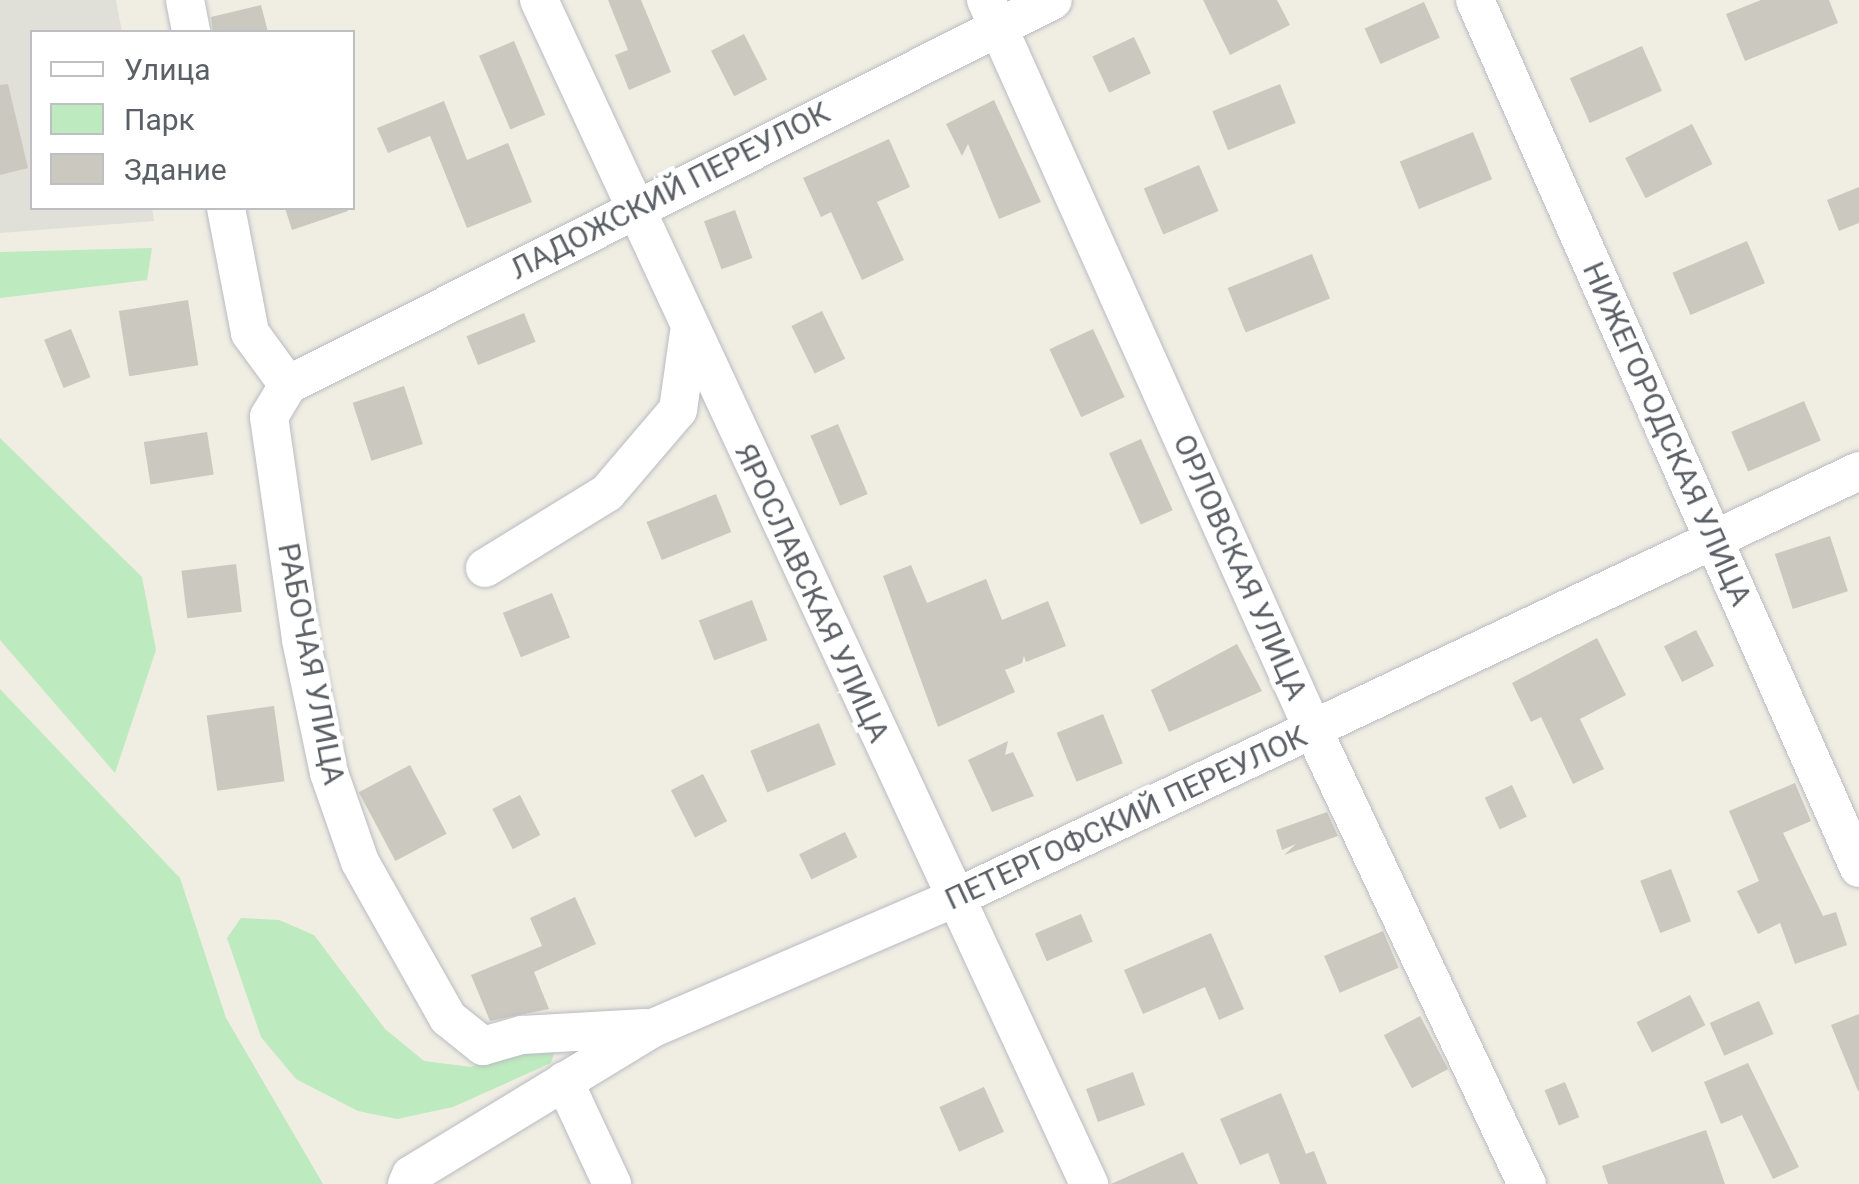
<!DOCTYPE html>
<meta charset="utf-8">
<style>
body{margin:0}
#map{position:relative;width:1859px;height:1184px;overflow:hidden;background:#f0ede3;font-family:Roboto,sans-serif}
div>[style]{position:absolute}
.industrial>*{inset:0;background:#e0dfd8}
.green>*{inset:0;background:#bdeabe}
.building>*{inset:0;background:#cbc8c0;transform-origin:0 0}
.roads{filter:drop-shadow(0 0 2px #b8bcc1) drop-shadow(0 0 2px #b8bcc1)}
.minor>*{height:38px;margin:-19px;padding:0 19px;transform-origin:19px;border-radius:19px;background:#fff}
span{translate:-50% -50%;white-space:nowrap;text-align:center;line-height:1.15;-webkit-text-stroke:9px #fff;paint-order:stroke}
.street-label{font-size:30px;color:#5b6066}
.legend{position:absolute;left:30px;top:30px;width:325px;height:180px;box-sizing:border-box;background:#fff;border:2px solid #bdbfc2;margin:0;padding:12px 18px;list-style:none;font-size:30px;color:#5b6066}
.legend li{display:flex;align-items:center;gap:20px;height:50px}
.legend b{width:50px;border:2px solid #bdbfc2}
</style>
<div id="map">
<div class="industrial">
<i style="clip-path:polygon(0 0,116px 0,122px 32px,32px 32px,32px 208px,152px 208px,154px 221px,0 233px)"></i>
</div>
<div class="green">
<i style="clip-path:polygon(152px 248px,147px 280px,0 298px,0 252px)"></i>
<i style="clip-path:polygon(0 438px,142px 577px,156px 650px,115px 773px,0 640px)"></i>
<i style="clip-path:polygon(0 689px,180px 878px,226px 1018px,323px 1184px,0 1184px)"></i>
<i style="clip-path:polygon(241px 918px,279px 920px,314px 935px,385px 1029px,424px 1061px,471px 1067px,530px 1047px,555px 1050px,551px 1063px,453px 1107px,397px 1119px,358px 1111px,296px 1079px,261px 1037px,227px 938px)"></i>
</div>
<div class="building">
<i style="clip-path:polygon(608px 0,641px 0,671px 72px,629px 90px,615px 55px,628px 50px)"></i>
<i style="clip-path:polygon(1203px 0,1277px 0,1290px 25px,1230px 55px)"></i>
<i style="clip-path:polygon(1761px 0,1829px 0,1838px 23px,1745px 61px,1726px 14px)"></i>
<i style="left:1424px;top:2px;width:39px;height:65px;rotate:66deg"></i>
<i style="clip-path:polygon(261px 5px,268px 32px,213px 32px,211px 17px)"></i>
<i style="left:744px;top:34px;width:51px;height:37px;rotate:63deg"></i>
<i style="left:1134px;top:37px;width:40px;height:46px;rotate:65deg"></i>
<i style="left:514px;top:41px;width:80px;height:38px;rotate:67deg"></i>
<i style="left:1642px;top:46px;width:49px;height:79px;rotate:66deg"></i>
<i style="clip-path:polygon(8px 84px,28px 168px,0 175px,0 85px)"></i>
<i style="left:1280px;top:84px;width:42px;height:73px;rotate:68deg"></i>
<i style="clip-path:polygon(994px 100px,1041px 202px,999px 219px,968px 144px,962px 156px,946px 124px)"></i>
<i style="clip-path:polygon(444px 101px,467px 160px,508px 143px,532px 202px,467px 228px,430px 136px,388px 153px,377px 128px)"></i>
<i style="left:1692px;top:124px;width:45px;height:75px;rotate:63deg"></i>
<i style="left:1473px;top:132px;width:51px;height:79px;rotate:68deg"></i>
<i style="clip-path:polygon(889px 139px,910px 187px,877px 202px,904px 260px,862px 280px,831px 212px,821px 217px,803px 178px)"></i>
<i style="left:1199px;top:165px;width:50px;height:60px;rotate:67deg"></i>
<i style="clip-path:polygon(1859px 187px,1859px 223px,1839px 231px,1827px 200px)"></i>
<i style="clip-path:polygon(285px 208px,347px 208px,348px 211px,292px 230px)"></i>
<i style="left:735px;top:210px;width:51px;height:33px;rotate:70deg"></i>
<i style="left:1747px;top:241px;width:46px;height:81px;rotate:67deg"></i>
<i style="left:1312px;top:254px;width:48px;height:91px;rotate:68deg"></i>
<i style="left:188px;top:300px;width:66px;height:70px;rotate:81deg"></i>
<i style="left:822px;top:311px;width:53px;height:34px;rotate:64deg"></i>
<i style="left:524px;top:313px;width:31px;height:62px;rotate:68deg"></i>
<i style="left:71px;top:329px;width:52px;height:29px;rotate:68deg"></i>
<i style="left:1093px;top:329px;width:75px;height:48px;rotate:65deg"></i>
<i style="left:404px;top:386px;width:61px;height:54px;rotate:72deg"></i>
<i style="left:1804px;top:401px;width:43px;height:79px;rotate:67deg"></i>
<i style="left:838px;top:424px;width:76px;height:30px;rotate:67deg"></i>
<i style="left:207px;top:432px;width:43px;height:64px;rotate:81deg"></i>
<i style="left:1141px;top:439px;width:78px;height:35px;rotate:66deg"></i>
<i style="left:716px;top:494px;width:41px;height:75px;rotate:68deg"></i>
<i style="left:1830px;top:536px;width:58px;height:58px;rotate:72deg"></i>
<i style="left:236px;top:564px;width:48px;height:55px;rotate:83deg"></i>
<i style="clip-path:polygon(911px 565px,927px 603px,986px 579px,1002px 620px,1048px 601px,1066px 646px,1026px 662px,1024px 656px,1022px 663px,1005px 670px,1015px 692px,938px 727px,883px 576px)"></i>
<i style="left:552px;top:593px;width:48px;height:53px;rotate:68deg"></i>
<i style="left:752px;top:600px;width:43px;height:57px;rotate:69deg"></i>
<i style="left:1696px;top:630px;width:40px;height:36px;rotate:63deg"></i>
<i style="clip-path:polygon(1597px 638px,1626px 695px,1580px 719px,1604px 769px,1573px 784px,1541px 717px,1531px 722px,1512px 683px)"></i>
<i style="clip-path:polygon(1237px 644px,1262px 691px,1169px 732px,1151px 690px)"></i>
<i style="left:274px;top:706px;width:76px;height:68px;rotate:82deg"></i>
<i style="left:1103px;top:714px;width:53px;height:50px;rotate:68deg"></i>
<i style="left:819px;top:723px;width:45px;height:74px;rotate:68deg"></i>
<i style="clip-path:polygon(1008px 741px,1005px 755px,1013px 752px,1034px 796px,992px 812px,968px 760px)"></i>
<i style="left:410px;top:765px;width:78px;height:58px;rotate:62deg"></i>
<i style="left:703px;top:774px;width:53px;height:36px;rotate:63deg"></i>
<i style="clip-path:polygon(1795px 783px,1811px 821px,1783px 833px,1823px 916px,1836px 912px,1847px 945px,1795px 964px,1780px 923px,1758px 934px,1737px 891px,1759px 881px,1729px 811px)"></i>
<i style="left:1512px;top:785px;width:35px;height:30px;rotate:65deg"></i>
<i style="left:520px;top:795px;width:45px;height:31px;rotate:63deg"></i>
<i style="clip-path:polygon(1327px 812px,1338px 836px,1284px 855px,1296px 844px,1282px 850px,1276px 830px)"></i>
<i style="left:845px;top:832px;width:28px;height:51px;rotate:64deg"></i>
<i style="left:1671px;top:869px;width:56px;height:33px;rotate:69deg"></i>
<i style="clip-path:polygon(575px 897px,596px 944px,534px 972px,549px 1009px,490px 1021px,471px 975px,542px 946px,530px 918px)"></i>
<i style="left:1081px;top:914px;width:30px;height:50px;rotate:67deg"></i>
<i style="left:1383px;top:931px;width:40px;height:64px;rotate:67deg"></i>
<i style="clip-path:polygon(1211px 933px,1244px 1009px,1219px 1020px,1205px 987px,1143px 1014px,1124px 970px)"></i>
<i style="left:1690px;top:995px;width:34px;height:60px;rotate:63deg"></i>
<i style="left:1759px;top:1001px;width:36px;height:54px;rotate:66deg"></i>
<i style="clip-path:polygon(1859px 1014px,1859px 1091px,1858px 1091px,1831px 1025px)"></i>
<i style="left:1420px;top:1016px;width:60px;height:41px;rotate:62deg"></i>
<i style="clip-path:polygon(1748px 1063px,1799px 1167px,1773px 1179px,1742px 1115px,1721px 1124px,1704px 1082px)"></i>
<i style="left:1133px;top:1072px;width:35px;height:50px;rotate:70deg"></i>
<i style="left:1565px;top:1082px;width:38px;height:22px;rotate:68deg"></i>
<i style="left:984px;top:1087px;width:49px;height:49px;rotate:66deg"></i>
<i style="clip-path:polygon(1281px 1093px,1306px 1154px,1314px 1151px,1327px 1184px,1280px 1184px,1268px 1153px,1240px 1165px,1220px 1119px)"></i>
<i style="clip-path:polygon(1706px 1130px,1725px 1184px,1608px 1184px,1602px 1166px)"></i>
<i style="clip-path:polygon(1183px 1152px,1198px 1184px,1111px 1184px)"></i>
</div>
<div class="roads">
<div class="minor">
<i style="left:185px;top:0;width:33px;rotate:79deg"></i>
<i style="left:539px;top:0;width:1306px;rotate:65.08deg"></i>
<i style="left:986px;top:0;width:802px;rotate:65.86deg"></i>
<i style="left:1314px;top:732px;width:500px;rotate:64.8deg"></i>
<i style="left:1475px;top:0;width:949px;rotate:66.14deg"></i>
<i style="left:226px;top:208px;width:127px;rotate:79.1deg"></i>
<i style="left:250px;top:333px;width:64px;rotate:53.8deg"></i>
<i style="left:288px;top:385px;width:37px;rotate:121deg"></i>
<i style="left:269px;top:417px;width:225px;rotate:81.8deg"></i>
<i style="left:301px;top:640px;width:136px;rotate:78.1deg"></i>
<i style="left:329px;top:773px;width:94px;rotate:70.8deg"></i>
<i style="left:360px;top:862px;width:179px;rotate:60.6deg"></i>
<i style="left:448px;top:1018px;width:45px;rotate:38.7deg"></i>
<i style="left:483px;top:1046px;width:41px;rotate:-15.8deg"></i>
<i style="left:522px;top:1035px;width:123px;rotate:-3.3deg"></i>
<i style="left:288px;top:385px;width:856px;rotate:-26.71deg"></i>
<i style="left:485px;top:568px;width:143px;rotate:-31.6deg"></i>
<i style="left:607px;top:493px;width:109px;rotate:-49.5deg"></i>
<i style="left:678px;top:410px;width:78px;rotate:-81.9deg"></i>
<i style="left:564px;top:1081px;width:114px;rotate:65deg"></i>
<i style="left:407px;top:1184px;width:10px;rotate:-66deg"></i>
<i style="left:411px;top:1175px;width:283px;rotate:-31.3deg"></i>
<i style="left:653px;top:1028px;width:329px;rotate:-23.3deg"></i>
<i style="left:955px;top:898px;width:1000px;rotate:-25.28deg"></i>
</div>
</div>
<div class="street-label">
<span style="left:670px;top:191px;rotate:-27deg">ЛАДОЖСКИЙ ПЕРЕУЛОК</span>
<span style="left:1667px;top:434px;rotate:66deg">НИЖЕГОРОДСКАЯ УЛИЦА</span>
<span style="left:1240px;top:567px;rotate:66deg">ОРЛОВСКАЯ УЛИЦА</span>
<span style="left:812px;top:593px;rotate:65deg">ЯРОСЛАВСКАЯ УЛИЦА</span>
<span style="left:311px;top:664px;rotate:79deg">РАБОЧАЯ УЛИЦА</span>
<span style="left:1126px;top:818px;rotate:-25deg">ПЕТЕРГОФСКИЙ ПЕРЕУЛОК</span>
</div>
<ul class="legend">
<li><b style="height:12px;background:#fff"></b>Улица</li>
<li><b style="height:28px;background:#bdeabe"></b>Парк</li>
<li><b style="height:28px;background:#cbc8c0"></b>Здание</li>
</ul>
</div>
